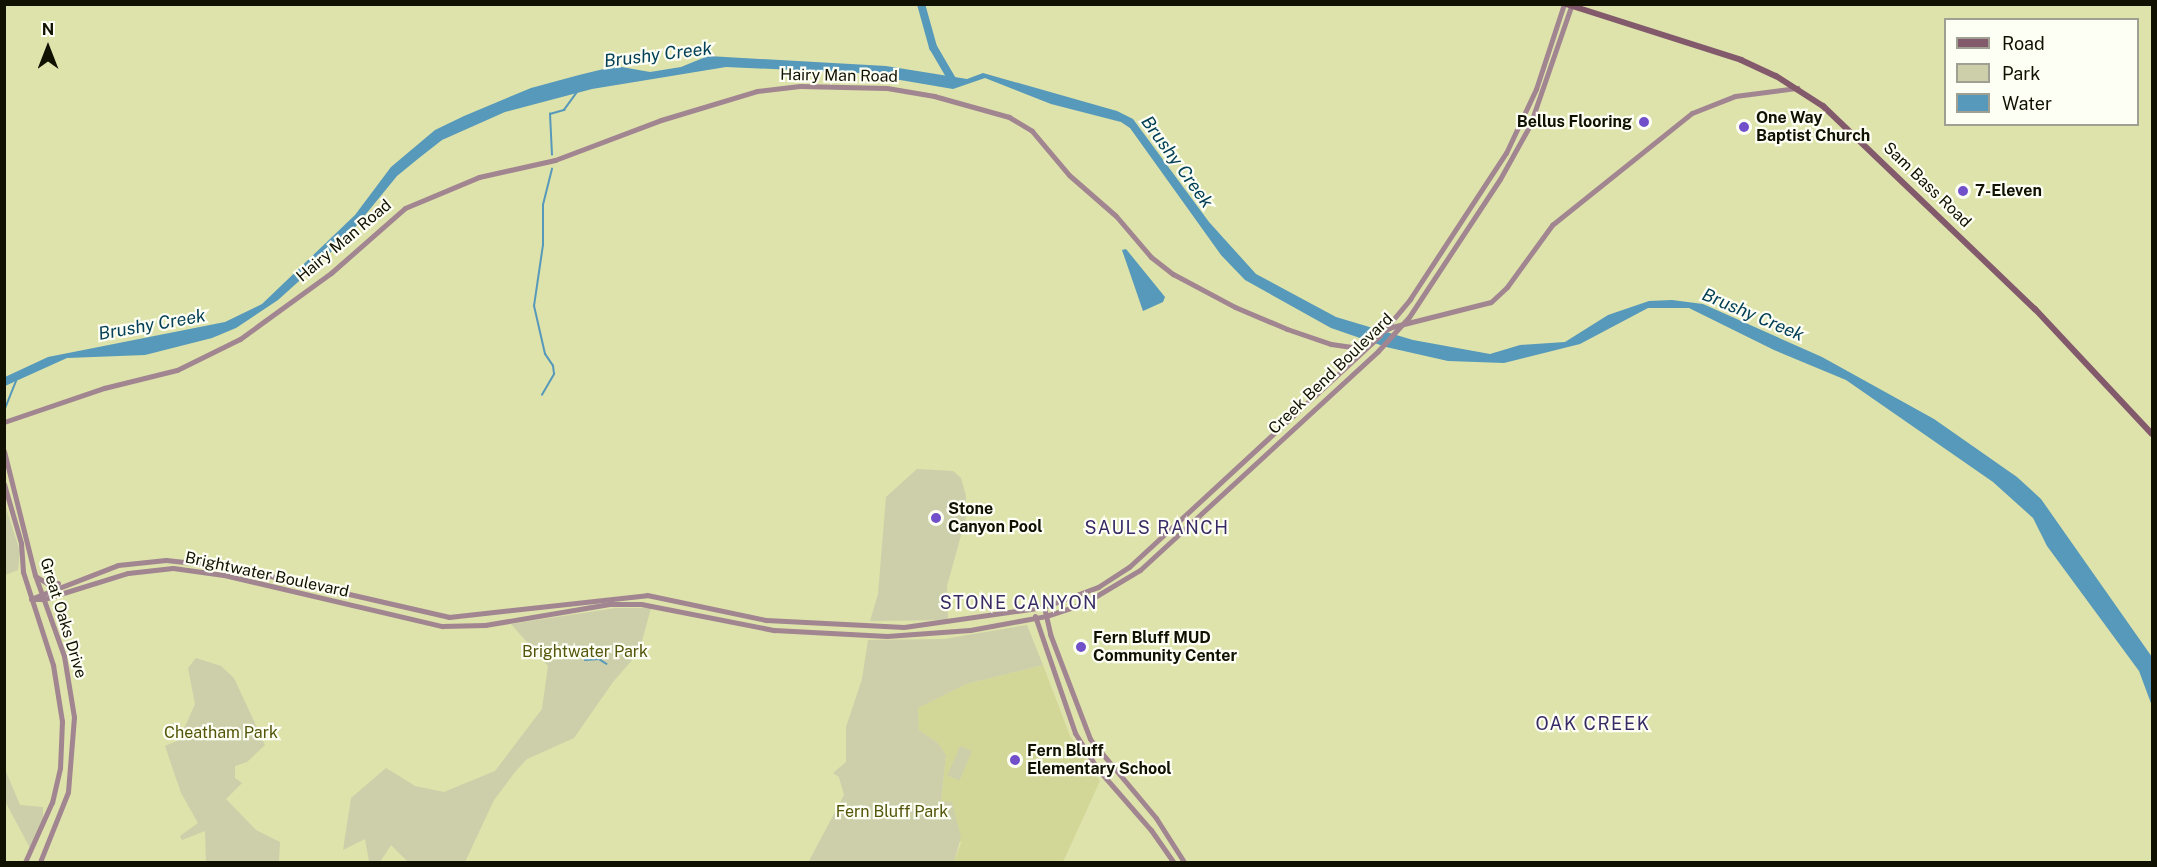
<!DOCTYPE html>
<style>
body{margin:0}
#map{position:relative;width:2157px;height:867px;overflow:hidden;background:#dee2ab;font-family:"Public Sans",sans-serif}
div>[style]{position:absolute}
.built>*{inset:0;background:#d2d798}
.green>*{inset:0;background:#cccfa9;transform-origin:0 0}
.water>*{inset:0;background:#5699ba}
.stream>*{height:1.5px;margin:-0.75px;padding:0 0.75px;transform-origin:0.75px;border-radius:0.75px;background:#5699ba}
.river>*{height:8px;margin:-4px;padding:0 4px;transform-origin:4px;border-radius:4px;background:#5699ba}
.tertiary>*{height:5px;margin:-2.5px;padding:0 2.5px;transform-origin:2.5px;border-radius:2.5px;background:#a18590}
.secondary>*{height:6px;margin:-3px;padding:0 3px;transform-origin:3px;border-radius:3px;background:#825a6c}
.dots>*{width:16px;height:16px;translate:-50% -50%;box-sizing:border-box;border:3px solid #fefff4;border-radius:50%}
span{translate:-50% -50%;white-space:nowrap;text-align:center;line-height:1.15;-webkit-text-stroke:4.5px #fefff4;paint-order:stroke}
.street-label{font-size:16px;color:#101100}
.poi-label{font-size:16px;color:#101100;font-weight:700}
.left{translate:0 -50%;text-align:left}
.right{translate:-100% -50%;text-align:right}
.park-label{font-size:16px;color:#535509}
.water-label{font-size:18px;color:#044057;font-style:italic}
.neighbourhood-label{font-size:18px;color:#392a66;letter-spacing:1.5px}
.frame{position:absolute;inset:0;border:6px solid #101100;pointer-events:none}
.legend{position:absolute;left:1944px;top:18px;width:195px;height:108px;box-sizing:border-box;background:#fefff4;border:2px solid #9fa092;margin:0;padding:8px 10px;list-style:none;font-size:18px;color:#101100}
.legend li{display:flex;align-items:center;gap:12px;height:30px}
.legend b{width:30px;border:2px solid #9fa092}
.north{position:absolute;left:18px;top:18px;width:60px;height:60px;-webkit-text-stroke:4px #fefff4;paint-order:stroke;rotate:0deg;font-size:16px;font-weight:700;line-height:24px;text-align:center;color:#101100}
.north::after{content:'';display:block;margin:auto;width:21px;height:27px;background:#101100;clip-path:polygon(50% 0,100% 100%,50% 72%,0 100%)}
</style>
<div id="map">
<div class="built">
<i style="clip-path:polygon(1043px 665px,1070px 736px,1100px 781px,1063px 862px,954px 862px,961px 843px,941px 801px,946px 755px,938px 743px,919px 730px,918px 708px,966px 684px)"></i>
</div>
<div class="green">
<i style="clip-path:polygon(917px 469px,953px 471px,961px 478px,966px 496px,966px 517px,947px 586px,948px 620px,870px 621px,878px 594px,886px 497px)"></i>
<i style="clip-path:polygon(4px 502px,20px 551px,18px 570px,5px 575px)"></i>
<i style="clip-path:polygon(616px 608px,651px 608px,639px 652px,613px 682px,574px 738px,527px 759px,515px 772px,494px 800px,465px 862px,408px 862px,391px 845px,380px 862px,369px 861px,365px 839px,343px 850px,351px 798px,386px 768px,415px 786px,444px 792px,495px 771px,542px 709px,548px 666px,511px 624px)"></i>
<i style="clip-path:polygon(1027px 625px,1043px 665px,966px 684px,918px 708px,919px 730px,938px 743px,946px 755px,941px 801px,952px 802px,961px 837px,954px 862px,809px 861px,844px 795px,839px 777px,833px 773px,846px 762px,846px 727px,862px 679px,868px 640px,944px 639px)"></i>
<i style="clip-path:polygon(196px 658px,221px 666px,234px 678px,265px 745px,247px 762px,235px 766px,235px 778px,242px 783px,226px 799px,256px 830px,280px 842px,279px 862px,206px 862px,205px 831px,182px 840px,180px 836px,198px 823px,181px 793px,165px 746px,179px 740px,195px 704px,188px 668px)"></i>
<i style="left:960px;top:746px;width:13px;height:32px;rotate:23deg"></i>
<i style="clip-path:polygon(4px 767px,20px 805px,43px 807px,43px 819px,30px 848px,5px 801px)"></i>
</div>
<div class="water">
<i style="clip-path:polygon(708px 56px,886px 66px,967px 79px,983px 73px,1117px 111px,1133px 119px,1209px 222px,1256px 274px,1336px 317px,1413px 340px,1490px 354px,1520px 345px,1565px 342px,1608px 315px,1649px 301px,1672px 300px,1703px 304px,1822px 357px,1934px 419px,2017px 477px,2041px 499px,2152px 657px,2152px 706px,2139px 671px,2047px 546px,2033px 518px,1993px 482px,1846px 380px,1774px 350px,1689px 308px,1648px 308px,1580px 344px,1504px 363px,1448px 361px,1386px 347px,1331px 328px,1245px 280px,1221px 255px,1130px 128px,1121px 122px,1051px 104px,985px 78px,953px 89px,859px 73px,726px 67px,592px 89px,505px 112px,442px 140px,419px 158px,397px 176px,348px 236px,318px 264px,278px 300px,236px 328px,212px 338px,145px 355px,67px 358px,5px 386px,5px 377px,48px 357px,225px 322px,262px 304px,355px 215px,391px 167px,435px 130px,464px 116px,531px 88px,579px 75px,616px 66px,650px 72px,681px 67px)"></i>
<i style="clip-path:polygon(1126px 249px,1165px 297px,1163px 302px,1143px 311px,1122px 250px)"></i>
</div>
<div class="stream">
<i style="left:552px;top:155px;width:41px;rotate:-92.8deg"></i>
<i style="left:550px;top:114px;width:15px;rotate:-16deg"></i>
<i style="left:564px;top:110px;width:22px;rotate:-54deg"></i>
<i style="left:542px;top:395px;width:24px;rotate:-60deg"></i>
<i style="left:554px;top:374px;width:8px;rotate:-97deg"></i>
<i style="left:553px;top:366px;width:14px;rotate:-124deg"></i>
<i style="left:545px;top:354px;width:49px;rotate:-102.9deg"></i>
<i style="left:534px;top:306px;width:62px;rotate:-81.6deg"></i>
<i style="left:543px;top:245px;width:40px;rotate:-90deg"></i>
<i style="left:543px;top:205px;width:37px;rotate:-76deg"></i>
<i style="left:4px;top:411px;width:32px;rotate:-68deg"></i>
<i style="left:585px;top:660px;width:14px;rotate:-4deg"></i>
<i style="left:599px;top:659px;width:9px;rotate:32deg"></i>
</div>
<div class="river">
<i style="left:921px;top:4px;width:45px;rotate:74.4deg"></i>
<i style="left:933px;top:47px;width:42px;rotate:59.7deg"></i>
</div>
<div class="tertiary">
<i style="left:1386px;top:328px;width:38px;rotate:-50deg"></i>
<i style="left:1410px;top:299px;width:175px;rotate:-56.7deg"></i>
<i style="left:1506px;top:153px;width:71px;rotate:-64.9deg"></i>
<i style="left:1536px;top:89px;width:89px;rotate:-71.8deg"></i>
<i style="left:4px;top:422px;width:106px;rotate:-18.8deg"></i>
<i style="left:104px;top:388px;width:75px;rotate:-13.9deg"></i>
<i style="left:177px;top:370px;width:70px;rotate:-26.2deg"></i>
<i style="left:240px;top:339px;width:112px;rotate:-36deg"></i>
<i style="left:331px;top:273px;width:98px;rotate:-41.3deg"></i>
<i style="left:405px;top:208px;width:80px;rotate:-22.7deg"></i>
<i style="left:479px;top:177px;width:78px;rotate:-12.6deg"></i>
<i style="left:555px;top:160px;width:113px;rotate:-20.7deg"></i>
<i style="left:661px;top:120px;width:100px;rotate:-16.8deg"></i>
<i style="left:757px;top:91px;width:43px;rotate:-6.6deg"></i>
<i style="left:800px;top:86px;width:87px;rotate:1.3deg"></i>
<i style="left:887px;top:88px;width:48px;rotate:9.7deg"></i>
<i style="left:934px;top:96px;width:78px;rotate:15.6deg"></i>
<i style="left:1009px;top:117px;width:27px;rotate:31deg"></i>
<i style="left:1032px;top:131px;width:57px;rotate:49.9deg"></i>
<i style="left:1069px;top:175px;width:62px;rotate:41.1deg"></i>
<i style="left:1116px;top:216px;width:54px;rotate:49.5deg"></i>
<i style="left:1151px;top:257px;width:28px;rotate:38deg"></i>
<i style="left:1173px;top:274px;width:70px;rotate:28deg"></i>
<i style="left:1235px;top:307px;width:56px;rotate:22.9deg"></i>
<i style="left:1287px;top:329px;width:46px;rotate:18.8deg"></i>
<i style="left:1331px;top:344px;width:21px;rotate:8deg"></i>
<i style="left:1352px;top:347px;width:45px;rotate:-26.6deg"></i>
<i style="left:1392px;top:327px;width:102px;rotate:-14.2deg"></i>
<i style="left:1491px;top:302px;width:22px;rotate:-43deg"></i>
<i style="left:1507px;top:287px;width:77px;rotate:-54deg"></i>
<i style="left:1552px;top:225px;width:179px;rotate:-38.7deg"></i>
<i style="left:1692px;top:113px;width:46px;rotate:-21.6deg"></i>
<i style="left:1735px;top:96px;width:63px;rotate:-7.4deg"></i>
<i style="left:4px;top:451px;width:128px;rotate:76deg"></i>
<i style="left:35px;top:575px;width:86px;rotate:70.3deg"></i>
<i style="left:64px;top:656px;width:62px;rotate:80.7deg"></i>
<i style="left:74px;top:717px;width:75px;rotate:94.6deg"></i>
<i style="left:68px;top:792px;width:75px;rotate:111.8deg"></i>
<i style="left:4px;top:484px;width:61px;rotate:73.9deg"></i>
<i style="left:21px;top:543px;width:29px;rotate:86deg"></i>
<i style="left:23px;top:572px;width:98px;rotate:72.1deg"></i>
<i style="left:53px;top:665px;width:57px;rotate:80.9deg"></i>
<i style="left:62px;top:721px;width:47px;rotate:92.4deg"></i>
<i style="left:60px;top:768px;width:35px;rotate:103deg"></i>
<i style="left:52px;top:802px;width:66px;rotate:114.2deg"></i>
<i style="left:37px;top:577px;width:13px;rotate:32deg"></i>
<i style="left:48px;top:584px;width:10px;rotate:-6deg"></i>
<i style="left:33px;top:598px;width:91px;rotate:-21.2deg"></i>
<i style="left:118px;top:565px;width:48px;rotate:-5.9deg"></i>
<i style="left:166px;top:560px;width:65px;rotate:6.1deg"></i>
<i style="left:231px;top:567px;width:224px;rotate:12.9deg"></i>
<i style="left:449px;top:617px;width:199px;rotate:-6.3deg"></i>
<i style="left:647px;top:595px;width:122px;rotate:11.9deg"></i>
<i style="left:766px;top:620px;width:138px;rotate:2.9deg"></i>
<i style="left:904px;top:627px;width:141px;rotate:-8.1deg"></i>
<i style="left:1044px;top:607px;width:58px;rotate:-20.3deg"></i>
<i style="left:1098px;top:587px;width:37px;rotate:-33deg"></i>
<i style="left:1129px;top:567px;width:342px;rotate:-42.7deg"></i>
<i style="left:31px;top:599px;width:13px"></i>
<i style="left:44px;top:599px;width:88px;rotate:-17.2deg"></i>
<i style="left:128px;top:573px;width:45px;rotate:-6.3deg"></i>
<i style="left:173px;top:568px;width:51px;rotate:7.8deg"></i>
<i style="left:224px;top:575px;width:224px;rotate:13.2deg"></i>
<i style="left:442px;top:626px;width:43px;rotate:-1.3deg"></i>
<i style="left:485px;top:625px;width:126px;rotate:-9.6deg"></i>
<i style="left:609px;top:604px;width:32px"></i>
<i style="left:641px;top:604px;width:136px;rotate:11.1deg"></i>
<i style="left:774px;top:630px;width:113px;rotate:3deg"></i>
<i style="left:887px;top:636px;width:83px;rotate:-4.1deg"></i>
<i style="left:970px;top:630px;width:77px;rotate:-10.4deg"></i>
<i style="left:1046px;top:616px;width:39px;rotate:-18deg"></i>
<i style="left:1083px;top:604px;width:66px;rotate:-30.8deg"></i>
<i style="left:1140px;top:570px;width:323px;rotate:-42.6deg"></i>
<i style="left:1378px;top:351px;width:46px;rotate:-47.6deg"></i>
<i style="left:1409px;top:317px;width:165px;rotate:-56.6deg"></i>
<i style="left:1500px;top:179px;width:62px;rotate:-60.9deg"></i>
<i style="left:1530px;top:125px;width:128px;rotate:-70.9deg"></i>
<i style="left:1044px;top:607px;width:28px;rotate:77deg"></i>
<i style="left:1050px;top:634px;width:112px;rotate:69.1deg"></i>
<i style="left:1090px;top:739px;width:103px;rotate:50.1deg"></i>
<i style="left:1156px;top:818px;width:52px;rotate:57.5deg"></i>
<i style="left:1035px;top:616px;width:124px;rotate:71.1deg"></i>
<i style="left:1075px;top:733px;width:40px;rotate:58deg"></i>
<i style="left:1096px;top:767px;width:84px;rotate:48.9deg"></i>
<i style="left:1151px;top:830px;width:39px;rotate:55deg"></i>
</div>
<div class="secondary">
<i style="left:1566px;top:4px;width:184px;rotate:17.7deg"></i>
<i style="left:1741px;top:60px;width:38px;rotate:25deg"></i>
<i style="left:1776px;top:76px;width:56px;rotate:32.6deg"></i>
<i style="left:1823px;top:106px;width:294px;rotate:43.8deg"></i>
<i style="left:2035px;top:309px;width:171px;rotate:46.9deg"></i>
</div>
<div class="dots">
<i style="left:1644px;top:122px;background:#7150ca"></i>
<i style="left:1744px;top:127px;background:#7150ca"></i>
<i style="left:1963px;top:191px;background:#7150ca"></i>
<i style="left:936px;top:518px;background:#7150ca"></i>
<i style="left:1081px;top:647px;background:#7150ca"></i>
<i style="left:1015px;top:760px;background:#7150ca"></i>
</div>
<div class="street-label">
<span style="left:839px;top:76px;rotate:1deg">Hairy Man Road</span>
<span style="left:1927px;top:185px;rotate:44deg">Sam Bass Road</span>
<span style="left:344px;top:241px;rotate:-40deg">Hairy Man Road</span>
<span style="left:1331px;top:374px;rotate:-44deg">Creek Bend Boulevard</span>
<span style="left:267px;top:575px;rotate:12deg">Brightwater Boulevard</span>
<span style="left:63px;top:618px;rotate:73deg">Great Oaks Drive</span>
</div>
<div class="poi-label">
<span class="left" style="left:1756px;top:127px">One Way<br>Baptist Church</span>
<span class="right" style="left:1632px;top:122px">Bellus Flooring</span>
<span class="left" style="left:1975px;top:191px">7-Eleven</span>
<span class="left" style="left:948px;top:518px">Stone<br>Canyon Pool</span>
<span class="left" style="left:1093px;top:647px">Fern Bluff MUD<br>Community Center</span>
<span class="left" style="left:1027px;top:760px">Fern Bluff<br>Elementary School</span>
</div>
<div class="park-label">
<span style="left:585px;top:652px">Brightwater Park</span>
<span style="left:221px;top:733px">Cheatham Park</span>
<span style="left:892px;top:812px">Fern Bluff Park</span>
</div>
<div class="water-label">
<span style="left:658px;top:55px;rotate:-7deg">Brushy Creek</span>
<span style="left:1177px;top:162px;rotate:54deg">Brushy Creek</span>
<span style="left:1753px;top:315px;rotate:23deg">Brushy Creek</span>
<span style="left:152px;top:325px;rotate:-10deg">Brushy Creek</span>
</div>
<div class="neighbourhood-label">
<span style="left:1157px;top:528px">SAULS RANCH</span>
<span style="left:1019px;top:603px">STONE CANYON</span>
<span style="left:1593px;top:724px">OAK CREEK</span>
</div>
<div class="frame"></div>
<ul class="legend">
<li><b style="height:8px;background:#825a6c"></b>Road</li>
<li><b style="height:16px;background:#cccfa9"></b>Park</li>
<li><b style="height:16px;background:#5699ba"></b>Water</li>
</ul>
<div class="north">N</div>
</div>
